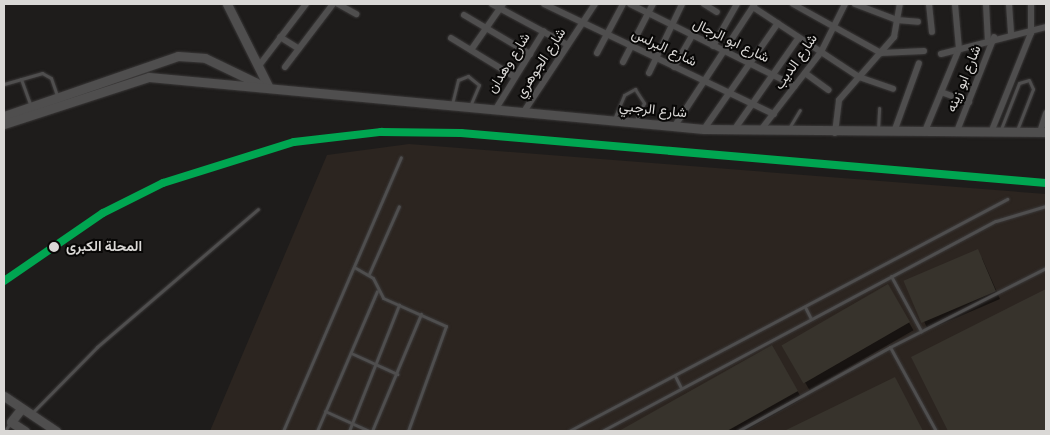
<!DOCTYPE html>
<meta charset="utf-8">
<style>
body{margin:0}
#map{position:relative;width:1050px;height:435px;overflow:hidden;background:#1e1c1b;font-family:"Fira Sans",Vazirmatn,sans-serif}
div>[style]{position:absolute}
.built>*{inset:0;background:#2c2520}
.shadow>*{inset:0;background:#0007;transform-origin:0 0}
.building>*{inset:0;background:#37332c;transform-origin:0 0}
.roads{filter:drop-shadow(0 0 1px #3a3838) drop-shadow(0 0 1px #3a3838)}
.lane>*{height:3px;margin:-1.5px;padding:0 1.5px;transform-origin:1.5px;border-radius:1.5px;background:#4f4e4e}
.street>*{height:6px;margin:-3px;padding:0 3px;transform-origin:3px;border-radius:3px;background:#4f4e4e}
.secondary>*{height:9px;margin:-4.5px;padding:0 4.5px;transform-origin:4.5px;border-radius:4.5px;background:#4f4e4e}
.rail-1>*{height:8px;margin:-4px;padding:0 4px;transform-origin:4px;border-radius:4px;background:#00a651}
.dots>*{width:14px;height:14px;translate:-50% -50%;box-sizing:border-box;border:2px solid #080706;border-radius:50%}
span{translate:-50% -50%;white-space:nowrap;text-align:center;line-height:1.15;-webkit-text-stroke:4px #080706;paint-order:stroke}
.street-label{font-size:14px;color:#dad8d6}
.stop-label{font-size:14px;color:#dad8d6;font-weight:700}
.left{translate:0 -50%;text-align:left}
.frame{position:absolute;inset:0;border:5px solid #dad8d6;pointer-events:none}
</style>
<div id="map">
<div class="built">
<i style="clip-path:polygon(409px 144px,1046px 194px,1046px 431px,210px 431px,327px 155px)"></i>
</div>
<div class="shadow">
<i style="clip-path:polygon(982px 258px,1000px 299px,928px 330px,906px 282px)"></i>
<i style="left:888px;top:286px;width:51px;height:120px;rotate:60deg"></i>
<i style="clip-path:polygon(1046px 290px,1046px 431px,950px 431px,912px 358px)"></i>
<i style="clip-path:polygon(772px 347px,802px 399px,745px 431px,621px 431px)"></i>
<i style="clip-path:polygon(894px 379px,922px 431px,787px 431px)"></i>
</div>
<div class="building">
<i style="left:978px;top:249px;width:46px;height:81px;rotate:67deg"></i>
<i style="left:888px;top:284px;width:44px;height:123px;rotate:60deg"></i>
<i style="clip-path:polygon(1046px 289px,1046px 431px,948px 431px,911px 357px)"></i>
<i style="clip-path:polygon(772px 345px,798px 391px,727px 431px,619px 431px)"></i>
<i style="clip-path:polygon(895px 377px,923px 431px,784px 431px)"></i>
</div>
<div class="roads">
<div class="lane">
<i style="left:21px;top:79px;width:30px;rotate:70deg"></i>
<i style="left:4px;top:84px;width:40px;rotate:-16deg"></i>
<i style="left:42px;top:73px;width:10px;rotate:29deg"></i>
<i style="left:51px;top:78px;width:18px;rotate:71deg"></i>
<i style="left:452px;top:104px;width:25px;rotate:-76deg"></i>
<i style="left:458px;top:80px;width:11px;rotate:-22deg"></i>
<i style="left:468px;top:76px;width:14px;rotate:39deg"></i>
<i style="left:479px;top:85px;width:23px;rotate:113deg"></i>
<i style="left:614px;top:119px;width:26px;rotate:-67deg"></i>
<i style="left:624px;top:95px;width:13px;rotate:-29deg"></i>
<i style="left:635px;top:89px;width:17px;rotate:57deg"></i>
<i style="left:644px;top:103px;width:21px;rotate:115deg"></i>
<i style="left:789px;top:128px;width:21px;rotate:-59deg"></i>
<i style="left:1001px;top:129px;width:49px;rotate:-68.6deg"></i>
<i style="left:1019px;top:83px;width:10px;rotate:-17deg"></i>
<i style="left:1029px;top:80px;width:10px;rotate:66deg"></i>
<i style="left:1033px;top:89px;width:44px;rotate:111.3deg"></i>
<i style="left:878px;top:130px;width:22px;rotate:-87deg"></i>
<i style="left:354px;top:267px;width:22px;rotate:30deg"></i>
<i style="left:373px;top:278px;width:22px;rotate:63deg"></i>
<i style="left:383px;top:298px;width:69px;rotate:24deg"></i>
<i style="left:446px;top:326px;width:112px;rotate:109.9deg"></i>
<i style="left:369px;top:274px;width:74px;rotate:-66.2deg"></i>
<i style="left:891px;top:276px;width:63px;rotate:61.4deg"></i>
<i style="left:805px;top:307px;width:13px;rotate:63deg"></i>
<i style="left:890px;top:347px;width:96px;rotate:61.3deg"></i>
<i style="left:351px;top:353px;width:51px;rotate:24.5deg"></i>
<i style="left:675px;top:376px;width:13px;rotate:63deg"></i>
<i style="left:325px;top:411px;width:48px;rotate:24.4deg"></i>
<i style="left:32px;top:413px;width:93px;rotate:-45.4deg"></i>
<i style="left:97px;top:347px;width:212px;rotate:-40.6deg"></i>
<i style="left:5px;top:431px;width:9px;rotate:-58deg"></i>
<i style="left:283px;top:431px;width:298px;rotate:-66.7deg"></i>
<i style="left:317px;top:431px;width:152px;rotate:-66.8deg"></i>
<i style="left:349px;top:431px;width:136px;rotate:-68.4deg"></i>
<i style="left:372px;top:431px;width:127px;rotate:-67.3deg"></i>
<i style="left:569px;top:431px;width:496px;rotate:-27.9deg"></i>
<i style="left:602px;top:431px;width:446px;rotate:-28.1deg"></i>
<i style="left:996px;top:221px;width:52px;rotate:-16.7deg"></i>
<i style="left:738px;top:431px;width:174px;rotate:-28.9deg"></i>
<i style="left:890px;top:347px;width:175px;rotate:-26.9deg"></i>
</div>
<div class="street">
<i style="left:338px;top:4px;width:21px;rotate:29deg"></i>
<i style="left:492px;top:4px;width:86px;rotate:28.3deg"></i>
<i style="left:544px;top:4px;width:255px;rotate:25.6deg"></i>
<i style="left:630px;top:4px;width:184px;rotate:26.4deg"></i>
<i style="left:704px;top:4px;width:15px;rotate:32deg"></i>
<i style="left:793px;top:4px;width:101px;rotate:29.1deg"></i>
<i style="left:881px;top:53px;width:43px;rotate:-2.7deg"></i>
<i style="left:855px;top:4px;width:45px;rotate:20.9deg"></i>
<i style="left:897px;top:20px;width:21px;rotate:5deg"></i>
<i style="left:929px;top:4px;width:28px;rotate:84deg"></i>
<i style="left:986px;top:4px;width:35px;rotate:87deg"></i>
<i style="left:1009px;top:4px;width:30px;rotate:86deg"></i>
<i style="left:753px;top:7px;width:127px;rotate:33.4deg"></i>
<i style="left:859px;top:77px;width:36px;rotate:19deg"></i>
<i style="left:464px;top:15px;width:77px;rotate:30.6deg"></i>
<i style="left:280px;top:37px;width:22px;rotate:32deg"></i>
<i style="left:451px;top:38px;width:75px;rotate:31.4deg"></i>
<i style="left:713px;top:46px;width:48px;rotate:-60.3deg"></i>
<i style="left:471px;top:50px;width:56px;rotate:-55.2deg"></i>
<i style="left:597px;top:53px;width:55px;rotate:-62deg"></i>
<i style="left:941px;top:54px;width:108px;rotate:-14.4deg"></i>
<i style="left:623px;top:62px;width:65px;rotate:-62.7deg"></i>
<i style="left:258px;top:67px;width:79px;rotate:-52.7deg"></i>
<i style="left:285px;top:67px;width:79px;rotate:-52.7deg"></i>
<i style="left:674px;top:67px;width:36px;rotate:-60deg"></i>
<i style="left:649px;top:73px;width:76px;rotate:-64.4deg"></i>
<i style="left:805px;top:73px;width:29px;rotate:36deg"></i>
<i style="left:941px;top:92px;width:30px;rotate:20deg"></i>
<i style="left:497px;top:107px;width:89px;rotate:-58.3deg"></i>
<i style="left:525px;top:110px;width:127px;rotate:-56.6deg"></i>
<i style="left:674px;top:127px;width:146px;rotate:-56.7deg"></i>
<i style="left:704px;top:129px;width:129px;rotate:-55.1deg"></i>
<i style="left:734px;top:130px;width:113px;rotate:-55deg"></i>
<i style="left:992px;top:130px;width:105px;rotate:-68.1deg"></i>
<i style="left:1031px;top:33px;width:29px;rotate:-90deg"></i>
<i style="left:760px;top:131px;width:100px;rotate:-52.3deg"></i>
<i style="left:821px;top:52px;width:54px;rotate:-63.4deg"></i>
<i style="left:925px;top:131px;width:89px;rotate:-67.5deg"></i>
<i style="left:959px;top:49px;width:45px;rotate:-95.1deg"></i>
<i style="left:957px;top:131px;width:101px;rotate:-68.5deg"></i>
<i style="left:894px;top:132px;width:73px;rotate:-70.1deg"></i>
<i style="left:1040px;top:132px;width:20px;rotate:-72deg"></i>
<i style="left:835px;top:133px;width:33px;rotate:-83deg"></i>
<i style="left:839px;top:100px;width:84px;rotate:-48.9deg"></i>
<i style="left:894px;top:37px;width:34px;rotate:-80deg"></i>
</div>
<div class="secondary">
<i style="left:227px;top:4px;width:92px;rotate:63.4deg"></i>
<i style="left:4px;top:116px;width:184px;rotate:-19deg"></i>
<i style="left:178px;top:56px;width:27px;rotate:4deg"></i>
<i style="left:205px;top:58px;width:60px;rotate:25.7deg"></i>
<i style="left:4px;top:124px;width:152px;rotate:-18deg"></i>
<i style="left:149px;top:77px;width:557px;rotate:5.35deg"></i>
<i style="left:704px;top:129px;width:342px;rotate:0.5deg"></i>
<i style="left:4px;top:396px;width:63px;rotate:33.9deg"></i>
<i style="left:21px;top:409px;width:16px;rotate:128deg"></i>
<i style="left:11px;top:422px;width:17px;rotate:33deg"></i>
</div>
</div>
<div class="rail-1">
<i style="left:4px;top:281px;width:120px;rotate:-34.5deg"></i>
<i style="left:103px;top:213px;width:67px;rotate:-26.6deg"></i>
<i style="left:163px;top:183px;width:137px;rotate:-17.4deg"></i>
<i style="left:294px;top:142px;width:88px;rotate:-6.6deg"></i>
<i style="left:381px;top:132px;width:80px;rotate:0.7deg"></i>
<i style="left:461px;top:133px;width:587px;rotate:4.89deg"></i>
</div>
<div class="dots">
<i style="left:54px;top:247px;background:#dad8d6"></i>
</div>
<div class="street-label">
<span style="left:731px;top:41px;rotate:26deg">شارع ابو الرجال</span>
<span style="left:664px;top:48px;rotate:25deg">شارع البرلس</span>
<span style="left:796px;top:62px;rotate:-55deg">شارع الديب</span>
<span style="left:509px;top:63px;rotate:-58deg">شارع وهدان</span>
<span style="left:541px;top:63px;rotate:-57deg">شارع الجوهري</span>
<span style="left:964px;top:79px;rotate:-68deg">شارع ابو زينه</span>
<span style="left:653px;top:110px;rotate:6deg">شارع الرجبي</span>
</div>
<div class="stop-label">
<span class="left" style="left:66px;top:247px">المحلة الكبرى</span>
</div>
<div class="frame"></div>
</div>
